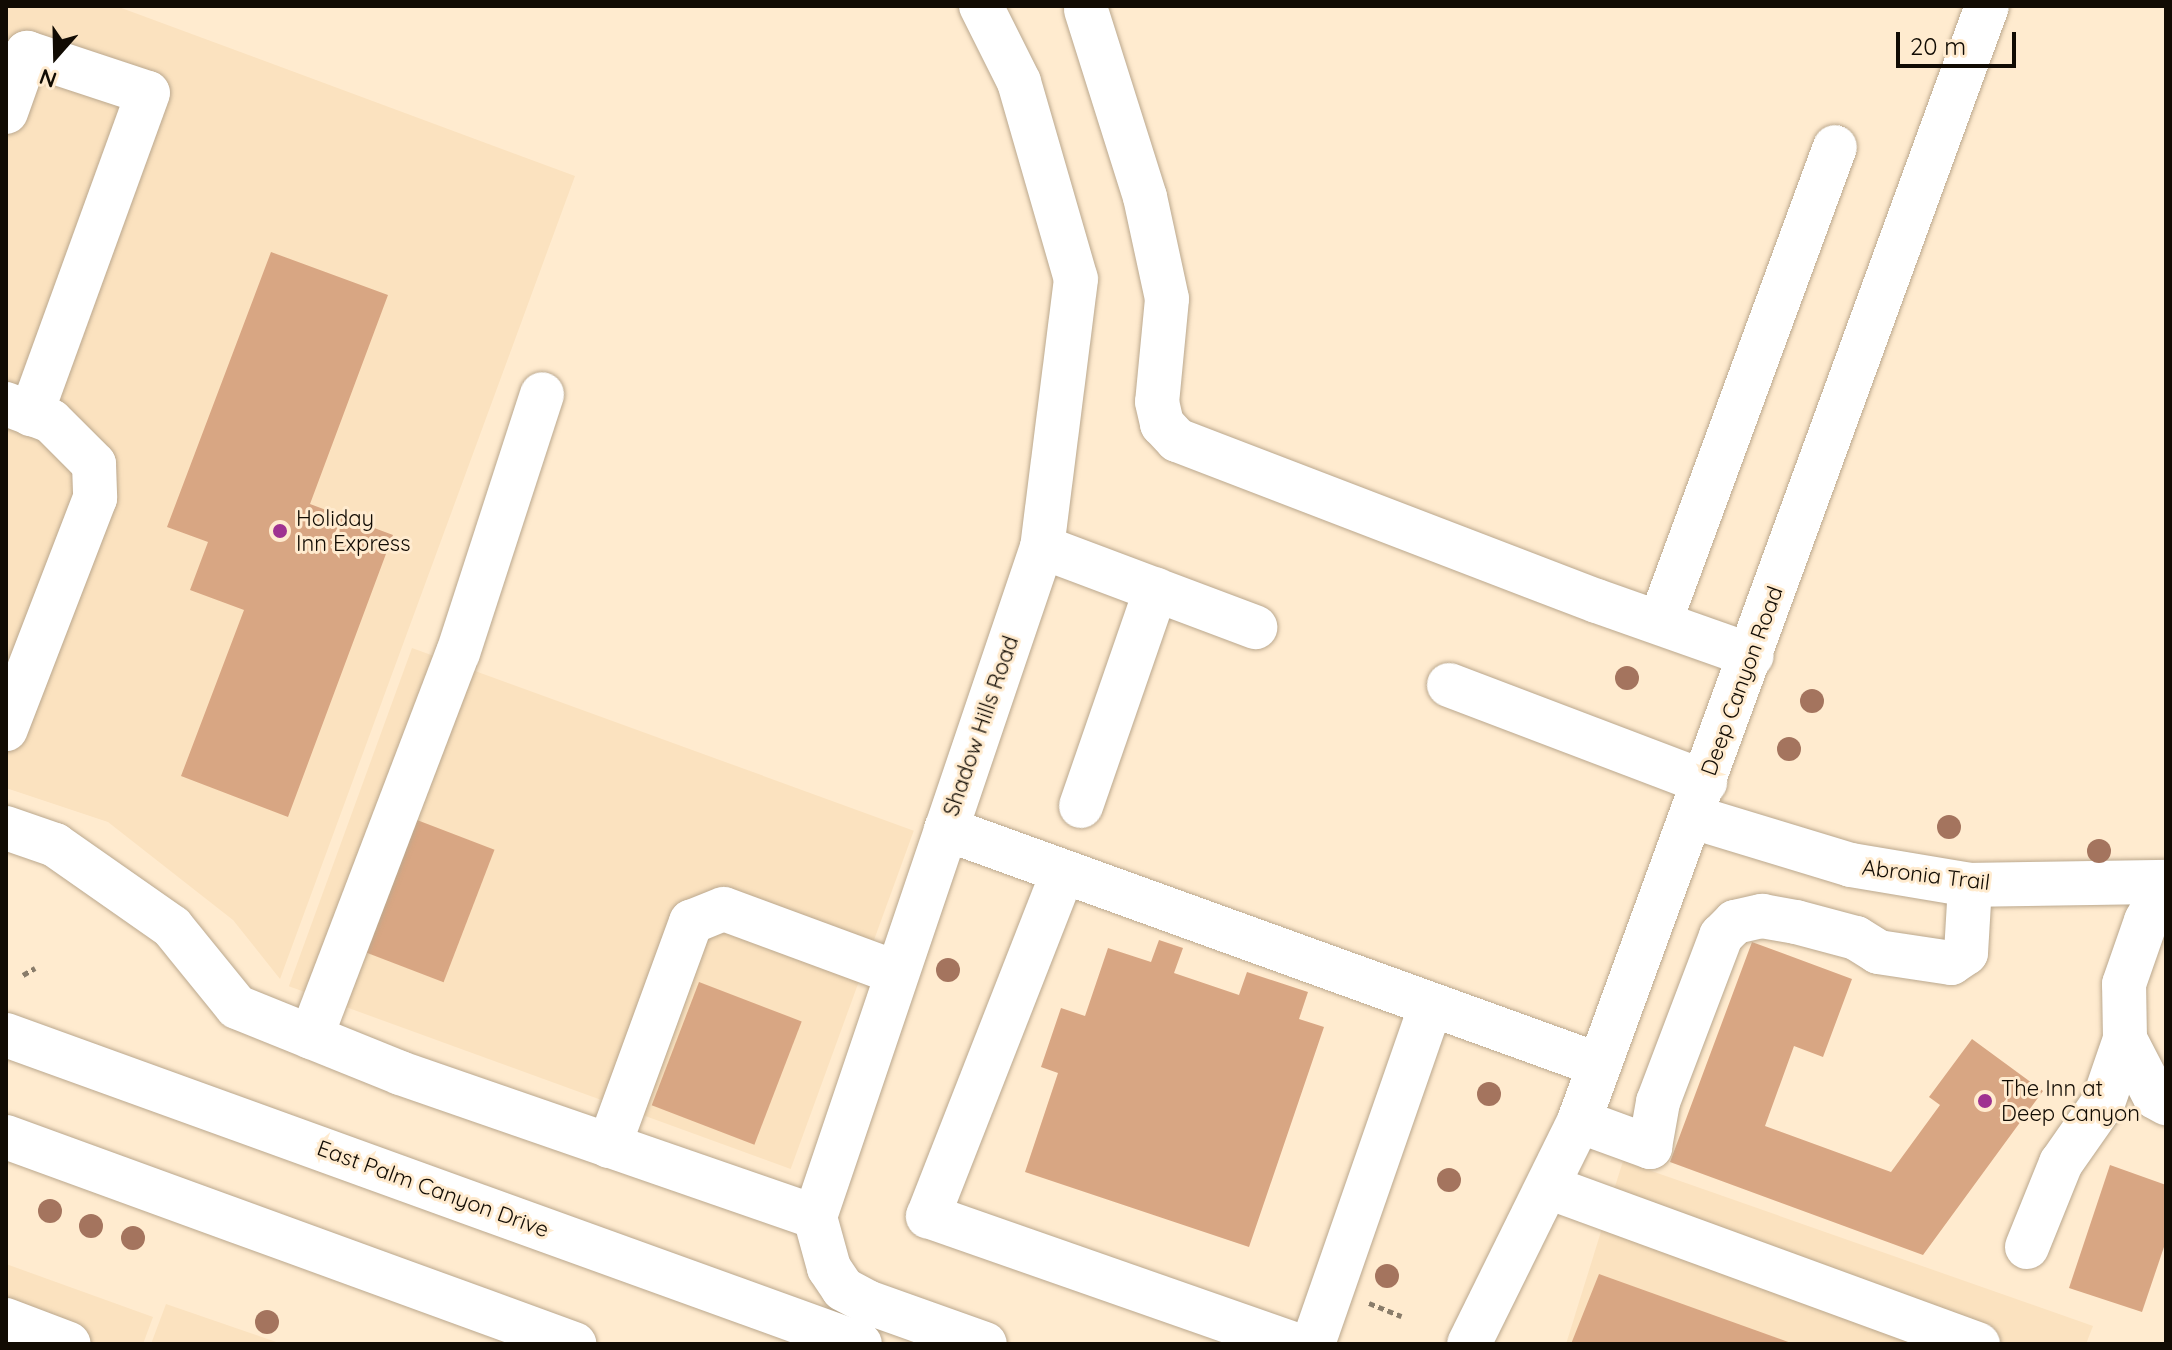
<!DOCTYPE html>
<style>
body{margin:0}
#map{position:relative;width:2172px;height:1350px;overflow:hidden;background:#ffebcf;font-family:Quicksand,sans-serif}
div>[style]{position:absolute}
.built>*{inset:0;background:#fbe2bf;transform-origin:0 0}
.building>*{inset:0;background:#d8a683;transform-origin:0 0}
.path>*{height:5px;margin-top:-2.5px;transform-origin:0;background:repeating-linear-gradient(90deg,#897c6a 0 6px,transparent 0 10px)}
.roads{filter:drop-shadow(0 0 2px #bba88e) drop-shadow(0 0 2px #bba88e)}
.minor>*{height:44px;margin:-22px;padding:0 22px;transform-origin:22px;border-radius:22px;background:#fff}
.major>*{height:44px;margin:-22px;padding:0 22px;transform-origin:22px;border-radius:22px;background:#fff}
.trees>*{width:24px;height:24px;margin:-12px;border-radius:50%;background:#a4745e}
.dots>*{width:22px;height:22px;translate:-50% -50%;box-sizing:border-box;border:4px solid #ffebcf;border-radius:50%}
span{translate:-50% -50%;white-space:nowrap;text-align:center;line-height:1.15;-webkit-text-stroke:6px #ffebcf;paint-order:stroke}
.poi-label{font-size:22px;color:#110b03}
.left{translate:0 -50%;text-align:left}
.street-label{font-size:22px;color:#110b03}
.frame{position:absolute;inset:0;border:8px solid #110b03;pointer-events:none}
.north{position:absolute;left:16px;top:16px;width:80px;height:80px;-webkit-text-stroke:6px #ffebcf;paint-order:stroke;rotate:200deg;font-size:22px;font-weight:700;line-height:32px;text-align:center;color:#110b03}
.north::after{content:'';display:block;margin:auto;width:28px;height:36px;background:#110b03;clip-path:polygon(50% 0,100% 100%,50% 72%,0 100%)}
.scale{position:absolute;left:1896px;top:32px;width:120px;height:36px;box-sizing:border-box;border:4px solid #110b03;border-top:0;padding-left:10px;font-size:24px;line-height:28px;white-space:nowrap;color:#110b03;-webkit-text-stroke:6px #ffebcf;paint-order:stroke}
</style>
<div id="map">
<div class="built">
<i style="clip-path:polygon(6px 6px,116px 6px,575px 176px,280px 979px,233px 920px,108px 822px,6px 788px)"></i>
<i style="left:412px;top:648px;width:534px;height:360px;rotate:20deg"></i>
<i style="clip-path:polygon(1623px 1161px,2093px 1326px,2086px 1344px,1566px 1344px)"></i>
<i style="clip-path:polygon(6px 1264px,153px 1317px,143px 1344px,6px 1344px)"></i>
<i style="clip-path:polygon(166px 1304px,282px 1344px,151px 1344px)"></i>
</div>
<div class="building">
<i style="clip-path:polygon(271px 252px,388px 295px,310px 504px,393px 535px,288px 817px,181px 776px,244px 610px,190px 590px,208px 542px,167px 527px)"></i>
<i style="left:417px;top:820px;width:83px;height:142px;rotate:21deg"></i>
<i style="clip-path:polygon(1159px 940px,1183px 948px,1174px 973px,1239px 995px,1247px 972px,1308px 992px,1299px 1019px,1324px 1027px,1249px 1247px,1025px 1172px,1058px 1073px,1041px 1067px,1061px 1008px,1085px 1016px,1108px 948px,1151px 962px)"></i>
<i style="clip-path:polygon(1752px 942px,1852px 979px,1823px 1057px,1794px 1046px,1765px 1126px,1891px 1172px,1940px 1105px,1929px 1097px,1972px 1039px,2043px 1091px,1923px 1255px,1670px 1162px)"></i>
<i style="left:699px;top:982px;width:110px;height:132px;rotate:21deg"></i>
<i style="clip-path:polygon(2110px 1165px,2166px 1185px,2166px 1241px,2142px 1312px,2069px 1288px)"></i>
<i style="clip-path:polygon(1599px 1274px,1794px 1344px,1571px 1344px)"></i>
</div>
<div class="path">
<i style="left:23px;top:975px;width:14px;rotate:-30deg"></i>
<i style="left:1369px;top:1303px;width:35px;rotate:22deg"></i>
</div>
<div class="roads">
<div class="minor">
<i style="left:981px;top:6px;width:85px;rotate:63.4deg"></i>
<i style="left:1019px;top:82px;width:205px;rotate:73.9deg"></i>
<i style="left:1076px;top:279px;width:270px;rotate:97.2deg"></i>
<i style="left:1042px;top:547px;width:707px;rotate:108.72deg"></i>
<i style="left:815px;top:1217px;width:53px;rotate:74.6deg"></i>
<i style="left:829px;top:1268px;width:25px;rotate:56deg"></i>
<i style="left:843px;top:1289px;width:27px;rotate:28deg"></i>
<i style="left:867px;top:1302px;width:125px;rotate:19.6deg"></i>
<i style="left:1086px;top:10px;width:196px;rotate:72.5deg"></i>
<i style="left:1145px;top:197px;width:104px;rotate:77.8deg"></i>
<i style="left:1167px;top:299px;width:103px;rotate:95.5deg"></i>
<i style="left:1157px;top:402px;width:23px;rotate:77deg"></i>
<i style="left:1162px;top:424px;width:22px;rotate:47deg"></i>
<i style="left:1177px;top:440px;width:450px;rotate:21deg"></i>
<i style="left:1597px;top:601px;width:164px;rotate:19.5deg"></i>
<i style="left:6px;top:112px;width:63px;rotate:-70.4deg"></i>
<i style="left:27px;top:53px;width:127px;rotate:18.3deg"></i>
<i style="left:148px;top:93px;width:342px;rotate:110deg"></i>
<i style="left:6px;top:404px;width:48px;rotate:20.7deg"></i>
<i style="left:51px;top:421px;width:61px;rotate:45deg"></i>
<i style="left:94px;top:464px;width:34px;rotate:88deg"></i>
<i style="left:95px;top:498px;width:248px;rotate:111.1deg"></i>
<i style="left:1042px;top:547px;width:228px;rotate:20.6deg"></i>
<i style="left:1660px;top:622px;width:506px;rotate:-69.78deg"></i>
<i style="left:1449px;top:685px;width:274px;rotate:20.8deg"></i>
<i style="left:1081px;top:806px;width:229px;rotate:-70.9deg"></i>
<i style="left:1693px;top:817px;width:165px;rotate:16.9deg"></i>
<i style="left:1851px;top:865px;width:121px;rotate:9.5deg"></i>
<i style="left:1970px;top:885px;width:196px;rotate:-0.9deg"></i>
<i style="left:6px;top:828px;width:52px;rotate:19.1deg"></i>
<i style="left:55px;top:845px;width:143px;rotate:35deg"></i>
<i style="left:172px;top:927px;width:103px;rotate:50.9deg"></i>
<i style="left:237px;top:1007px;width:176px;rotate:22deg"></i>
<i style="left:400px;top:1073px;width:439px;rotate:19.1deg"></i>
<i style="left:946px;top:829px;width:694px;rotate:19.87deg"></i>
<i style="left:1063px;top:872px;width:370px;rotate:111.4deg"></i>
<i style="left:928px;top:1216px;width:388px;rotate:19.3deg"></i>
<i style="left:311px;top:1037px;width:411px;rotate:-69.1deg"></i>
<i style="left:458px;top:653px;width:272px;rotate:-72deg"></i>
<i style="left:2125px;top:1039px;width:65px;rotate:62.7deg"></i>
<i style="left:2155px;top:1097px;width:13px;rotate:29deg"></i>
<i style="left:1579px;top:1121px;width:76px;rotate:20.1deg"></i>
<i style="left:1650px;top:1147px;width:46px;rotate:-79.9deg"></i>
<i style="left:1658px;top:1102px;width:178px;rotate:-69.2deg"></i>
<i style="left:1721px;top:936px;width:20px;rotate:-45deg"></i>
<i style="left:1735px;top:922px;width:28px;rotate:-13deg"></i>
<i style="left:1762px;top:916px;width:35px;rotate:10deg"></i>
<i style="left:1796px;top:922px;width:62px;rotate:14.9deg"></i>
<i style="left:1856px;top:938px;width:26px;rotate:32deg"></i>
<i style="left:1878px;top:952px;width:74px;rotate:8.6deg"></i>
<i style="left:1951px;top:963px;width:18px;rotate:-34deg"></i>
<i style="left:1966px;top:953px;width:68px;rotate:-86.6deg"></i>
<i style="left:609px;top:1146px;width:239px;rotate:-69.9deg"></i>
<i style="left:691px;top:922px;width:35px;rotate:-22deg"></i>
<i style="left:724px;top:909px;width:184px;rotate:20.3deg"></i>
<i style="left:1548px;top:1187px;width:458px;rotate:20.1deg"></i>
<i style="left:2027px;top:1247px;width:91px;rotate:-68deg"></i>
<i style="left:2061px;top:1163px;width:73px;rotate:-55deg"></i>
<i style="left:2103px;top:1103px;width:68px;rotate:-71deg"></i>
<i style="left:2125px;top:1039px;width:55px;rotate:-91deg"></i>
<i style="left:2124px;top:984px;width:67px;rotate:-70.8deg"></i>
<i style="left:2146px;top:921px;width:43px;rotate:-62.2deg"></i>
<i style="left:6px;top:1320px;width:67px;rotate:20.9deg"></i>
<i style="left:1313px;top:1344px;width:358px;rotate:-70.8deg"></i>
<i style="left:1469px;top:1344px;width:249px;rotate:-63.7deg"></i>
<i style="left:1579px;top:1121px;width:1187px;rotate:-69.9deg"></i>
</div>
<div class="major">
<i style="left:6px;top:1035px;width:908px;rotate:19.89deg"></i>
<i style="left:6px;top:1137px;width:605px;rotate:20.02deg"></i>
</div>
</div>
<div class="trees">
<i style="left:1627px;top:678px"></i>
<i style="left:1812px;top:701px"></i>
<i style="left:1789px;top:749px"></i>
<i style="left:1949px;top:827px"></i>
<i style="left:2099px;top:851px"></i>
<i style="left:948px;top:970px"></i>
<i style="left:1489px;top:1094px"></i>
<i style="left:1449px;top:1180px"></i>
<i style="left:50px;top:1211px"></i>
<i style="left:91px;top:1226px"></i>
<i style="left:133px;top:1238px"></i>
<i style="left:1387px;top:1276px"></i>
<i style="left:267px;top:1322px"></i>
</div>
<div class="dots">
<i style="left:280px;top:531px;background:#9f3291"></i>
<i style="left:1985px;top:1101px;background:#9f3291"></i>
</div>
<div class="poi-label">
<span class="left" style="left:296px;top:531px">Holiday<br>Inn Express</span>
<span class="left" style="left:2001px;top:1101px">The Inn at<br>Deep Canyon</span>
</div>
<div class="street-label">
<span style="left:1742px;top:681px;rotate:-70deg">Deep Canyon Road</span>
<span style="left:981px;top:726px;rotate:-71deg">Shadow Hills Road</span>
<span style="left:1926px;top:875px;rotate:7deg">Abronia Trail</span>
<span style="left:433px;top:1189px;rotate:20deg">East Palm Canyon Drive</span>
</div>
<div class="frame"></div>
<div class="north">N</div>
<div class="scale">20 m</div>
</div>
